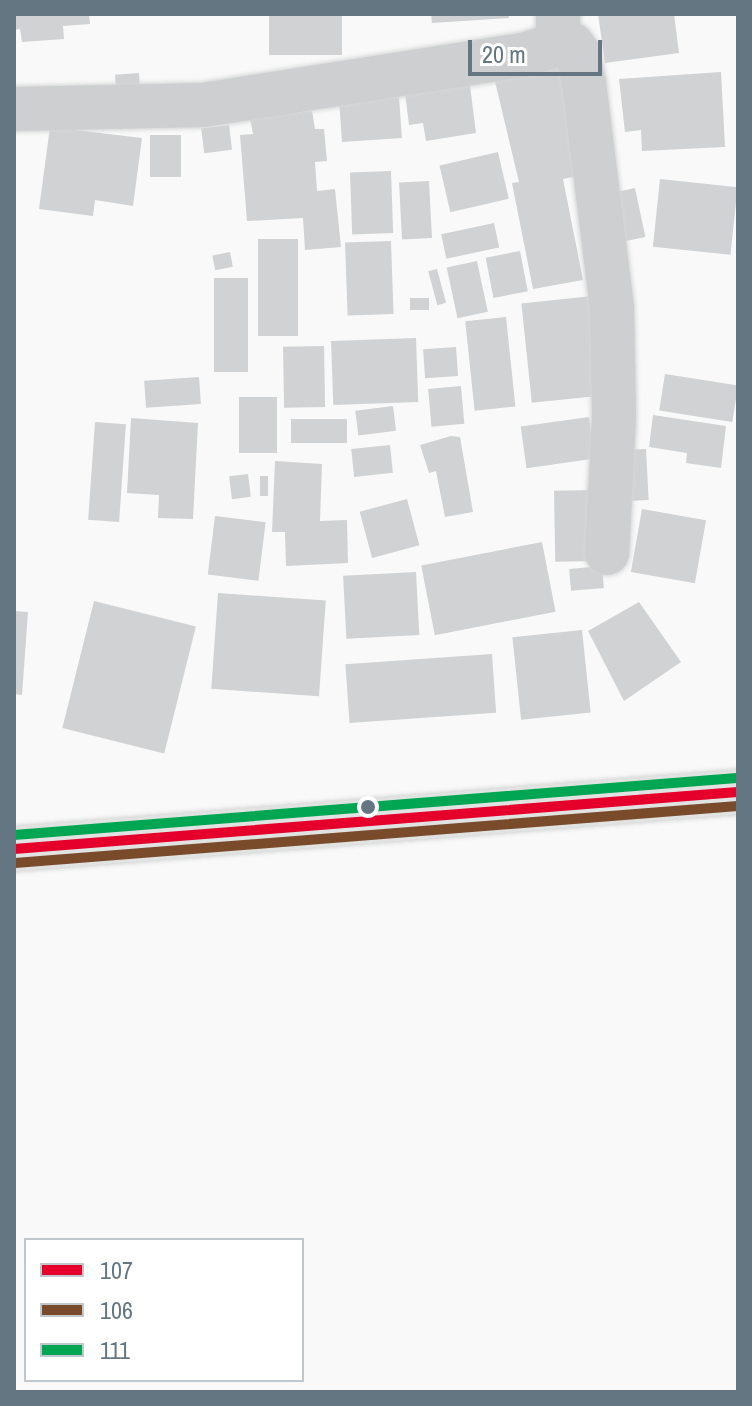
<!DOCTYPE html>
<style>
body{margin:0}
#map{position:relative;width:752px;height:1406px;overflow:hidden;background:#f9f9f9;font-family:"Archivo Narrow",sans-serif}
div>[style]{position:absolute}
.building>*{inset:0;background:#d0d2d3;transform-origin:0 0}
.roads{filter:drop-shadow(0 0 2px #d5d6d6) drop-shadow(0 0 2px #d5d6d6)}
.minor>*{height:44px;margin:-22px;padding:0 22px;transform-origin:22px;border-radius:22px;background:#cecfd0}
.highway>*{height:44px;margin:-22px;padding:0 22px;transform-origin:22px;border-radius:22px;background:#e1e2e2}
.bus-1>*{height:10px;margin:-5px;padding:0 5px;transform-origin:5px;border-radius:5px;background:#e4002b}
.bus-2>*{height:10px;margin:-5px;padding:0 5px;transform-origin:5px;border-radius:5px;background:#7a4b2a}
.bus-3>*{height:10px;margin:-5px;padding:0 5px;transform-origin:5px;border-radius:5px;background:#00a651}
.dots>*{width:22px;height:22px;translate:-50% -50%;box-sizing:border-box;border:4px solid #fff;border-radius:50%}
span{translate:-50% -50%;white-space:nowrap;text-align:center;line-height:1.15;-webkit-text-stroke:8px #fff;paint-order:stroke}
.frame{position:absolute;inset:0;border:16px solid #657683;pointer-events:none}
.legend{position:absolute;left:24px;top:1238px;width:280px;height:144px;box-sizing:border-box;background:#fff;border:2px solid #c1c8cd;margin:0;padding:10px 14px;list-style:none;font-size:24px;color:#657683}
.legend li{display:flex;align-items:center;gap:16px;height:40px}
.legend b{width:40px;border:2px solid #c1c8cd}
.scale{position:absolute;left:468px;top:40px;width:134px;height:36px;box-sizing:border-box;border:4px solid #657683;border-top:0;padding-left:10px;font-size:24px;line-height:28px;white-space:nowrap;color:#657683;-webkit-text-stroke:6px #fff;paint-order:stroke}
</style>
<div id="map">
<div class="building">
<i style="clip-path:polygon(14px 14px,89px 14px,90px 24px,63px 26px,64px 39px,22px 42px,20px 29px,14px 30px)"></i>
<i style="left:269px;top:14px;width:73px;height:41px"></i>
<i style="clip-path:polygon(431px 14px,509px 14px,509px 18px,432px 23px)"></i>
<i style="clip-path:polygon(598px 14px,674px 14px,679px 53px,605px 63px)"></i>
<i style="clip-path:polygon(572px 51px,581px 101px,564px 104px,582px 175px,563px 179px,583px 280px,533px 289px,512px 183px,519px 182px,492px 69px)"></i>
<i style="clip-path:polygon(721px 72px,725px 147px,642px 151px,641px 130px,625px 132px,619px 79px)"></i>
<i style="left:139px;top:73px;width:16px;height:24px;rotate:86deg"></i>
<i style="clip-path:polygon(469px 78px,476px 133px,426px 141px,423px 123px,409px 125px,404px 85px)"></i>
<i style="left:399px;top:97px;width:41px;height:60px;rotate:86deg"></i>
<i style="clip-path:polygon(312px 111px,315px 129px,324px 129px,327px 161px,315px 162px,317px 191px,335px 189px,341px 247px,305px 250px,303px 218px,247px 221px,240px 135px,253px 134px,250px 118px)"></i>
<i style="left:229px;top:125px;width:25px;height:28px;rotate:83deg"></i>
<i style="clip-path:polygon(50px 127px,142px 138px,133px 206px,95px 200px,93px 216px,39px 209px)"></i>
<i style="left:150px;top:135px;width:31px;height:42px"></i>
<i style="left:498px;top:152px;width:48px;height:60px;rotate:77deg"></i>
<i style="left:391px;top:171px;width:62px;height:41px;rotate:88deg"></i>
<i style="left:660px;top:179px;width:78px;height:68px;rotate:6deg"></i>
<i style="left:429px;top:181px;width:57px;height:30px;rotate:87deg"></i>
<i style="left:635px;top:188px;width:50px;height:25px;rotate:78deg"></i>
<i style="left:494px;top:223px;width:25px;height:54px;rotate:78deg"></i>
<i style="left:258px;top:239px;width:40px;height:97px"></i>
<i style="left:391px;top:241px;width:73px;height:46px;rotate:88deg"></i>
<i style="left:520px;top:251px;width:41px;height:35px;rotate:79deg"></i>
<i style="left:230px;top:252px;width:15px;height:18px;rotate:79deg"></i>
<i style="left:477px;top:261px;width:52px;height:31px;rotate:78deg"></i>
<i style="left:437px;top:269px;width:35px;height:9px;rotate:75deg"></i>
<i style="left:214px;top:278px;width:34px;height:94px"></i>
<i style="left:592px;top:296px;width:100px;height:71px;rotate:84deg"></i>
<i style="left:429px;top:298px;width:12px;height:19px;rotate:90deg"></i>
<i style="left:506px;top:317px;width:90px;height:41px;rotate:84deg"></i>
<i style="left:416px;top:338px;width:64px;height:85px;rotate:88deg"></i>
<i style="left:324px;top:346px;width:61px;height:41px;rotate:89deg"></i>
<i style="left:456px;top:347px;width:29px;height:33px;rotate:86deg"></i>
<i style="left:665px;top:374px;width:74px;height:37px;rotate:9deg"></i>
<i style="left:199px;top:377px;width:27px;height:55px;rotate:86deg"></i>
<i style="left:461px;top:386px;width:38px;height:33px;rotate:85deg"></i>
<i style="left:239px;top:397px;width:38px;height:56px"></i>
<i style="left:393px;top:406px;width:25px;height:38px;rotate:83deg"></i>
<i style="clip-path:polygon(653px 415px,726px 426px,721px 468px,686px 463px,687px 453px,649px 447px)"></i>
<i style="left:589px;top:417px;width:42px;height:69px;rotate:82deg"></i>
<i style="clip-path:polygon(131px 418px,198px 423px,193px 519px,158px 518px,159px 495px,127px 493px)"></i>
<i style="left:291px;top:419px;width:56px;height:24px"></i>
<i style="left:95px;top:422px;width:31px;height:98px;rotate:4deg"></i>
<i style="clip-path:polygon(451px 436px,460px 437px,473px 512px,445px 517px,436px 471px,429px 473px,420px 445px)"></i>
<i style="left:390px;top:445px;width:28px;height:39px;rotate:84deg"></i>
<i style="left:646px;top:449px;width:51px;height:21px;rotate:87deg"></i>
<i style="clip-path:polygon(275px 461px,322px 464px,320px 521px,347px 520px,348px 563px,286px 566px,285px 532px,272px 532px)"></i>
<i style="left:248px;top:474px;width:23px;height:19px;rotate:83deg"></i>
<i style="left:260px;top:476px;width:8px;height:20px"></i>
<i style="left:594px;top:490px;width:71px;height:40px;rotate:89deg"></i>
<i style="left:407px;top:499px;width:48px;height:49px;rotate:75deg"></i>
<i style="left:642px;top:509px;width:65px;height:64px;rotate:10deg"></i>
<i style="left:215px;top:516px;width:51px;height:59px;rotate:7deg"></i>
<i style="left:542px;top:542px;width:71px;height:123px;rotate:79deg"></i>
<i style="left:602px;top:566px;width:22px;height:33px;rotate:85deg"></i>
<i style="left:416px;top:572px;width:63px;height:73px;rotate:87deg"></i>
<i style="left:218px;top:593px;width:108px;height:96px;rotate:4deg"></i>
<i style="left:94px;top:601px;width:105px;height:131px;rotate:14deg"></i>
<i style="clip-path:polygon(639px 602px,681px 662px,624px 701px,588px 631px)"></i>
<i style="clip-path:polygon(14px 611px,28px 612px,22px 695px,14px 694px)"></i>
<i style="left:582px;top:630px;width:83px;height:70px;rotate:84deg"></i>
<i style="left:492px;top:654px;width:59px;height:147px;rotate:86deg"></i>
</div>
<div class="roads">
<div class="minor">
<i style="left:558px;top:39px;width:15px;rotate:23deg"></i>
<i style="left:572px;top:45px;width:10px;rotate:53deg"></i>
<i style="left:578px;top:53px;width:31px;rotate:79deg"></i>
<i style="left:584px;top:83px;width:227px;rotate:82.9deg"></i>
<i style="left:612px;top:308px;width:109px;rotate:88.9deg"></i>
<i style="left:614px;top:417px;width:136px;rotate:92.9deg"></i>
<i style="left:14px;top:109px;width:189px;rotate:-1.2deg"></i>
<i style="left:203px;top:105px;width:324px;rotate:-8.9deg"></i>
<i style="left:523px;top:55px;width:31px;rotate:-17deg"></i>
<i style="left:553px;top:46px;width:9px;rotate:-54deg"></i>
<i style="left:558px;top:39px;width:25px;rotate:-90deg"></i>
</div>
<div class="highway">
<i style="left:14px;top:849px;width:726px;rotate:-4.5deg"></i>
</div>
</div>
<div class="bus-1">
<i style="left:14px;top:849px;width:726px;rotate:-4.5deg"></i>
</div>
<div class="bus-2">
<i style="left:15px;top:863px;width:725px;rotate:-4.51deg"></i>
</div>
<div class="bus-3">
<i style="left:14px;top:835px;width:725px;rotate:-4.51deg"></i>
</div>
<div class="dots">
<i style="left:368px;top:807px;background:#657683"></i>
</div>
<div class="frame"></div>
<ul class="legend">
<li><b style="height:10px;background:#e4002b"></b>107</li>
<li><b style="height:10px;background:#7a4b2a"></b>106</li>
<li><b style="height:10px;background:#00a651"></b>111</li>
</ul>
<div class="scale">20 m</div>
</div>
